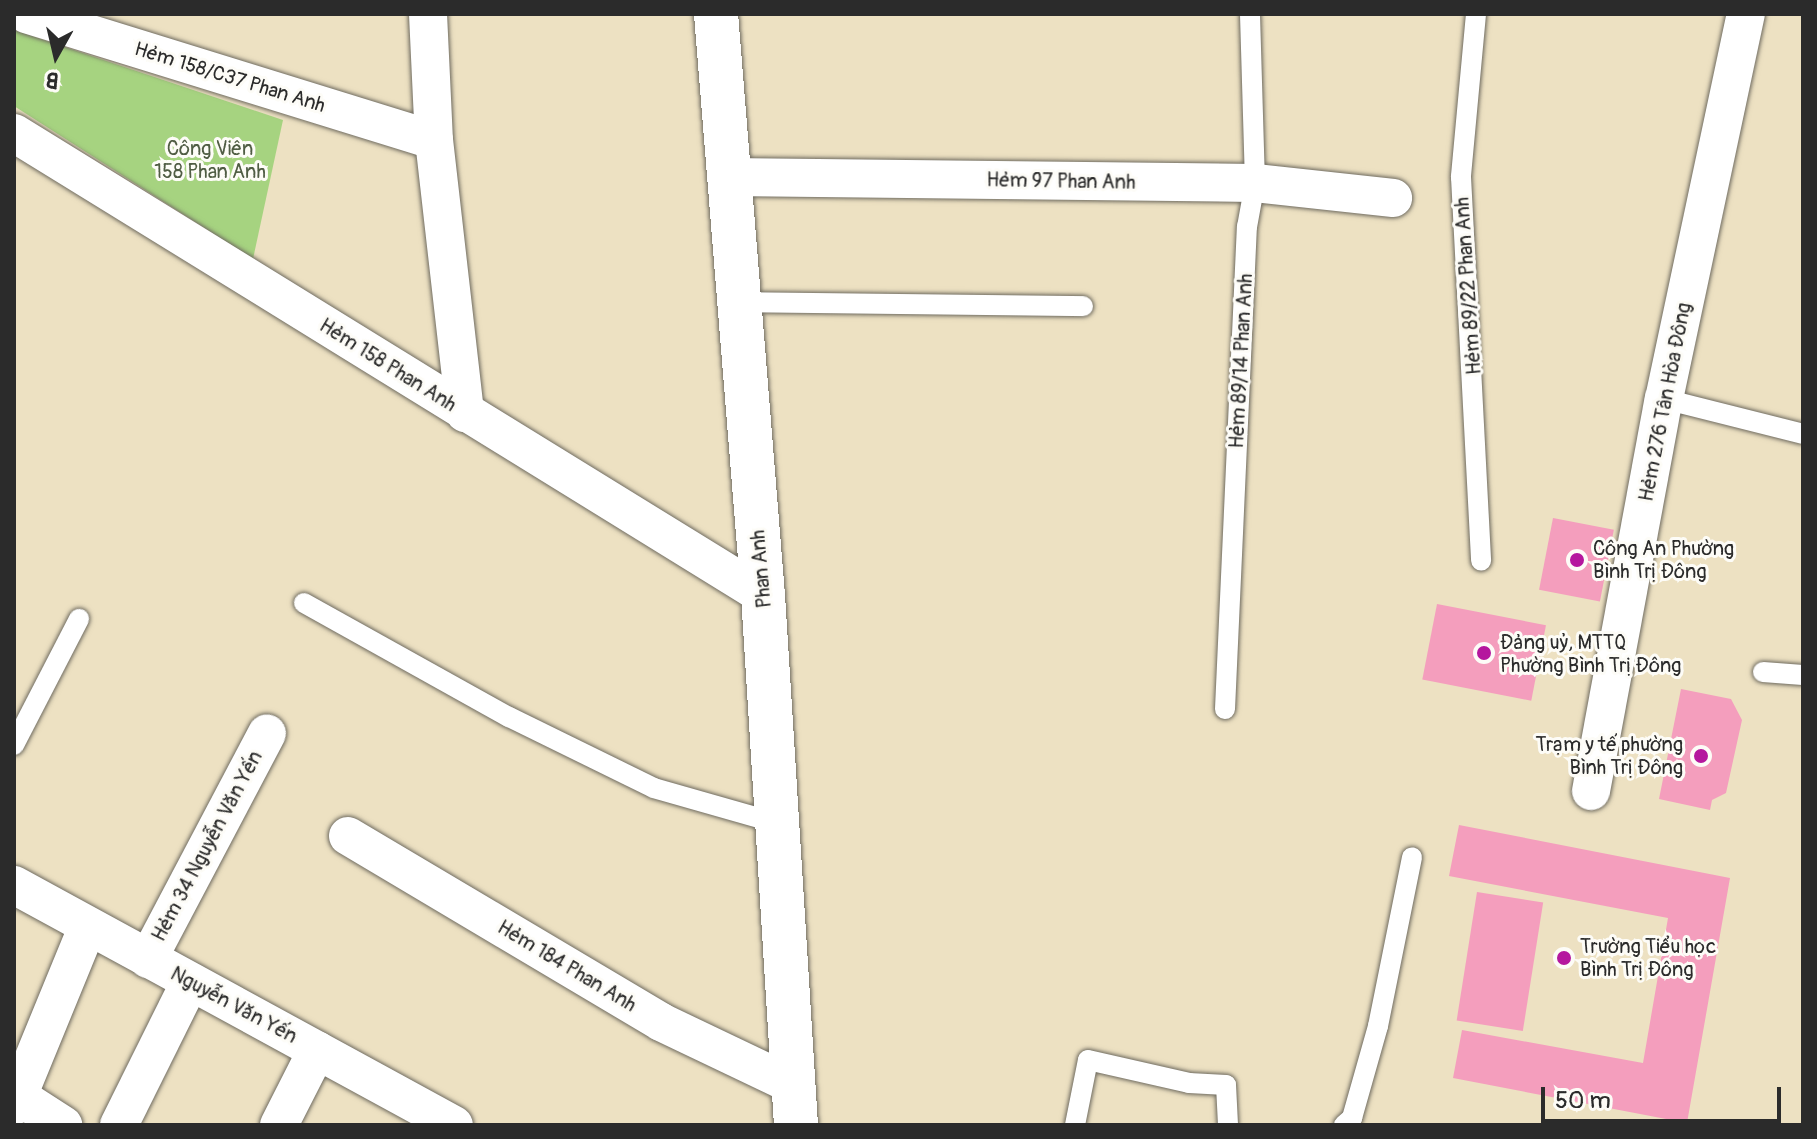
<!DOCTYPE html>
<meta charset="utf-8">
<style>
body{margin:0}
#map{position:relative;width:1817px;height:1139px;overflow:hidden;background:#ede1c2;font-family:Pangolin,sans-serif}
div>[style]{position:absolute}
.green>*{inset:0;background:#a6d380}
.building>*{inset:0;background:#f49ebd;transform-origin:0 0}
.roads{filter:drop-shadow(0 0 2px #6f6b60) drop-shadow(0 0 2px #6f6b60)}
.service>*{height:20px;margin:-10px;padding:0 10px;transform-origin:10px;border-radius:10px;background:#fff}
.minor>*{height:38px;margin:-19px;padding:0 19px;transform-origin:19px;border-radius:19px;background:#fff}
.secondary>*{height:44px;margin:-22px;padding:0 22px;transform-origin:22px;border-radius:22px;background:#fff}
.dots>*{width:22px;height:22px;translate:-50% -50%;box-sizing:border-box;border:4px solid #fdfcf7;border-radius:50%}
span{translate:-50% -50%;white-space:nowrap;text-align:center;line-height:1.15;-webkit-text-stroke:6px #fdfcf7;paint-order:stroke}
.street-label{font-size:20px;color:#2b2b2b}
.park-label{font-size:20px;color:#505d44}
.poi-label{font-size:20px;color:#2b2b2b}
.left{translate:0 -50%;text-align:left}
.right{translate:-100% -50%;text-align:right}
.frame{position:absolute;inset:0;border:16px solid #2b2b2b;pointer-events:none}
.north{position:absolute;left:16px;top:16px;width:80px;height:80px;-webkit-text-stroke:6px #fdfcf7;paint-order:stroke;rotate:188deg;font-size:22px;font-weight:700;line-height:32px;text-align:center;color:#2b2b2b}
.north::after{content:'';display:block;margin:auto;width:28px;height:36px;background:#2b2b2b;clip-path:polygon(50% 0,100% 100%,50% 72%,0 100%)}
.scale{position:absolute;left:1541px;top:1087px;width:240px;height:36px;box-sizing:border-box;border:4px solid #2b2b2b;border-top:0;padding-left:10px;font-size:24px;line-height:28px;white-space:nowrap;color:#2b2b2b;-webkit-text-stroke:6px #fdfcf7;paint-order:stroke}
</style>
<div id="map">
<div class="green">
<i style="clip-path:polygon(14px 30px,283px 120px,253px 259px,14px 106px)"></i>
</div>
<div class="building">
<i style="left:1553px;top:518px;width:62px;height:73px;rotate:11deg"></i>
<i style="left:1437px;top:604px;width:111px;height:77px;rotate:11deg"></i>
<i style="clip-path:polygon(1681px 689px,1731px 699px,1742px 720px,1726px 793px,1712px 800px,1710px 810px,1659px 799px)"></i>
<i style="clip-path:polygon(1459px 825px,1730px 878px,1687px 1123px,1453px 1078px,1462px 1030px,1643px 1063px,1668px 918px,1449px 876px)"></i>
<i style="left:1477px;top:892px;width:67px;height:130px;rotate:9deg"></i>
</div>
<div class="roads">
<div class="service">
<i style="left:1476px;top:14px;width:164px;rotate:95.3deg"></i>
<i style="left:1461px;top:177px;width:384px;rotate:87deg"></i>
<i style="left:737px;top:302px;width:346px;rotate:0.7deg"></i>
<i style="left:1664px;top:399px;width:143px;rotate:14.1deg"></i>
<i style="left:304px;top:603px;width:235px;rotate:29.1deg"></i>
<i style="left:509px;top:717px;width:161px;rotate:26.1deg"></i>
<i style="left:654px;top:788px;width:128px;rotate:15.9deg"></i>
<i style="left:1763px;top:672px;width:40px;rotate:4.3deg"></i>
<i style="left:1225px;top:709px;width:483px;rotate:-87.4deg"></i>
<i style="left:1247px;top:227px;width:45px;rotate:-79.7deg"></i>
<i style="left:1255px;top:183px;width:169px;rotate:-91.7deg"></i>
<i style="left:14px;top:745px;width:142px;rotate:-62.7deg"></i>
<i style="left:1075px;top:1125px;width:66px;rotate:-78.7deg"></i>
<i style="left:1088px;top:1060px;width:104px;rotate:12.8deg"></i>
<i style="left:1189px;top:1083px;width:37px;rotate:3deg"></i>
<i style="left:1226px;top:1085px;width:40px;rotate:87.1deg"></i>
<i style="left:1344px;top:1125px;width:11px;rotate:-41deg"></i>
<i style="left:1352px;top:1118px;width:96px;rotate:-74.2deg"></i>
<i style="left:1378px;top:1026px;width:172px;rotate:-78.6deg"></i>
</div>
<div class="minor">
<i style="left:26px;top:14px;width:427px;rotate:17.2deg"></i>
<i style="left:428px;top:14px;width:126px;rotate:87.3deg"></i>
<i style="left:434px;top:140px;width:275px;rotate:83.5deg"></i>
<i style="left:14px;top:133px;width:880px;rotate:31.67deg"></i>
<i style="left:728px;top:177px;width:527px;rotate:0.65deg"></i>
<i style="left:1255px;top:183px;width:139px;rotate:6.2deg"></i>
<i style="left:1591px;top:791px;width:399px;rotate:-79.5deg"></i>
<i style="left:1664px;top:399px;width:394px;rotate:-78deg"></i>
<i style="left:348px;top:836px;width:364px;rotate:30.7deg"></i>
<i style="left:661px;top:1022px;width:146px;rotate:25.5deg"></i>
<i style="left:14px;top:885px;width:501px;rotate:28.61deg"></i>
<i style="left:148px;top:959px;width:255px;rotate:-62.2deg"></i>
<i style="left:18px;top:1096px;width:54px;rotate:32.8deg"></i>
<i style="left:14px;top:1106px;width:192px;rotate:-67.7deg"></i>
<i style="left:119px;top:1125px;width:160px;rotate:-63.6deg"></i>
<i style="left:279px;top:1125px;width:84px;rotate:-63.1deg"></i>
</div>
<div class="secondary">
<i style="left:716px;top:14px;width:583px;rotate:85.38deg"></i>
<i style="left:763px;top:595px;width:531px;rotate:86.44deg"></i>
</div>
</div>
<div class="dots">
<i style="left:1577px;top:560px;background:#b5179e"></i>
<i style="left:1484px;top:653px;background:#b5179e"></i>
<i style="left:1701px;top:756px;background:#b5179e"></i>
<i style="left:1564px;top:958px;background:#b5179e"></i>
</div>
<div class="street-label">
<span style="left:230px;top:77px;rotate:17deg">Hẻm 158/C37 Phan Anh</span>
<span style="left:1061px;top:181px;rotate:1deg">Hẻm 97 Phan Anh</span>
<span style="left:1468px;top:286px;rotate:-94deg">Hẻm 89/22 Phan Anh</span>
<span style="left:1241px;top:361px;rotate:-87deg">Hẻm 89/14 Phan Anh</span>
<span style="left:388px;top:365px;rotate:32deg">Hẻm 158 Phan Anh</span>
<span style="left:1665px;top:402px;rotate:-79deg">Hẻm 276 Tân Hòa Đông</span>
<span style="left:761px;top:569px;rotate:-95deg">Phan Anh</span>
<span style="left:207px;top:846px;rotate:-62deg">Hẻm 34 Nguyễn Văn Yến</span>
<span style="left:567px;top:966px;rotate:31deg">Hẻm 184 Phan Anh</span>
<span style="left:234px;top:1005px;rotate:28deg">Nguyễn Văn Yến</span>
</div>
<div class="park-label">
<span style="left:210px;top:160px">Công Viên<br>158 Phan Anh</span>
</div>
<div class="poi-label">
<span class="left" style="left:1593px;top:560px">Công An Phường<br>Bình Trị Đông</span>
<span class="left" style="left:1500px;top:654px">Đảng uỷ, MTTQ<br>Phường Bình Trị Đông</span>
<span class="right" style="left:1683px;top:756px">Trạm y tế phường<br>Bình Trị Đông</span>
<span class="left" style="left:1580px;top:958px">Trường Tiểu học<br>Bình Trị Đông</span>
</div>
<div class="frame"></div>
<div class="north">B</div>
<div class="scale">50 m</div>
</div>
